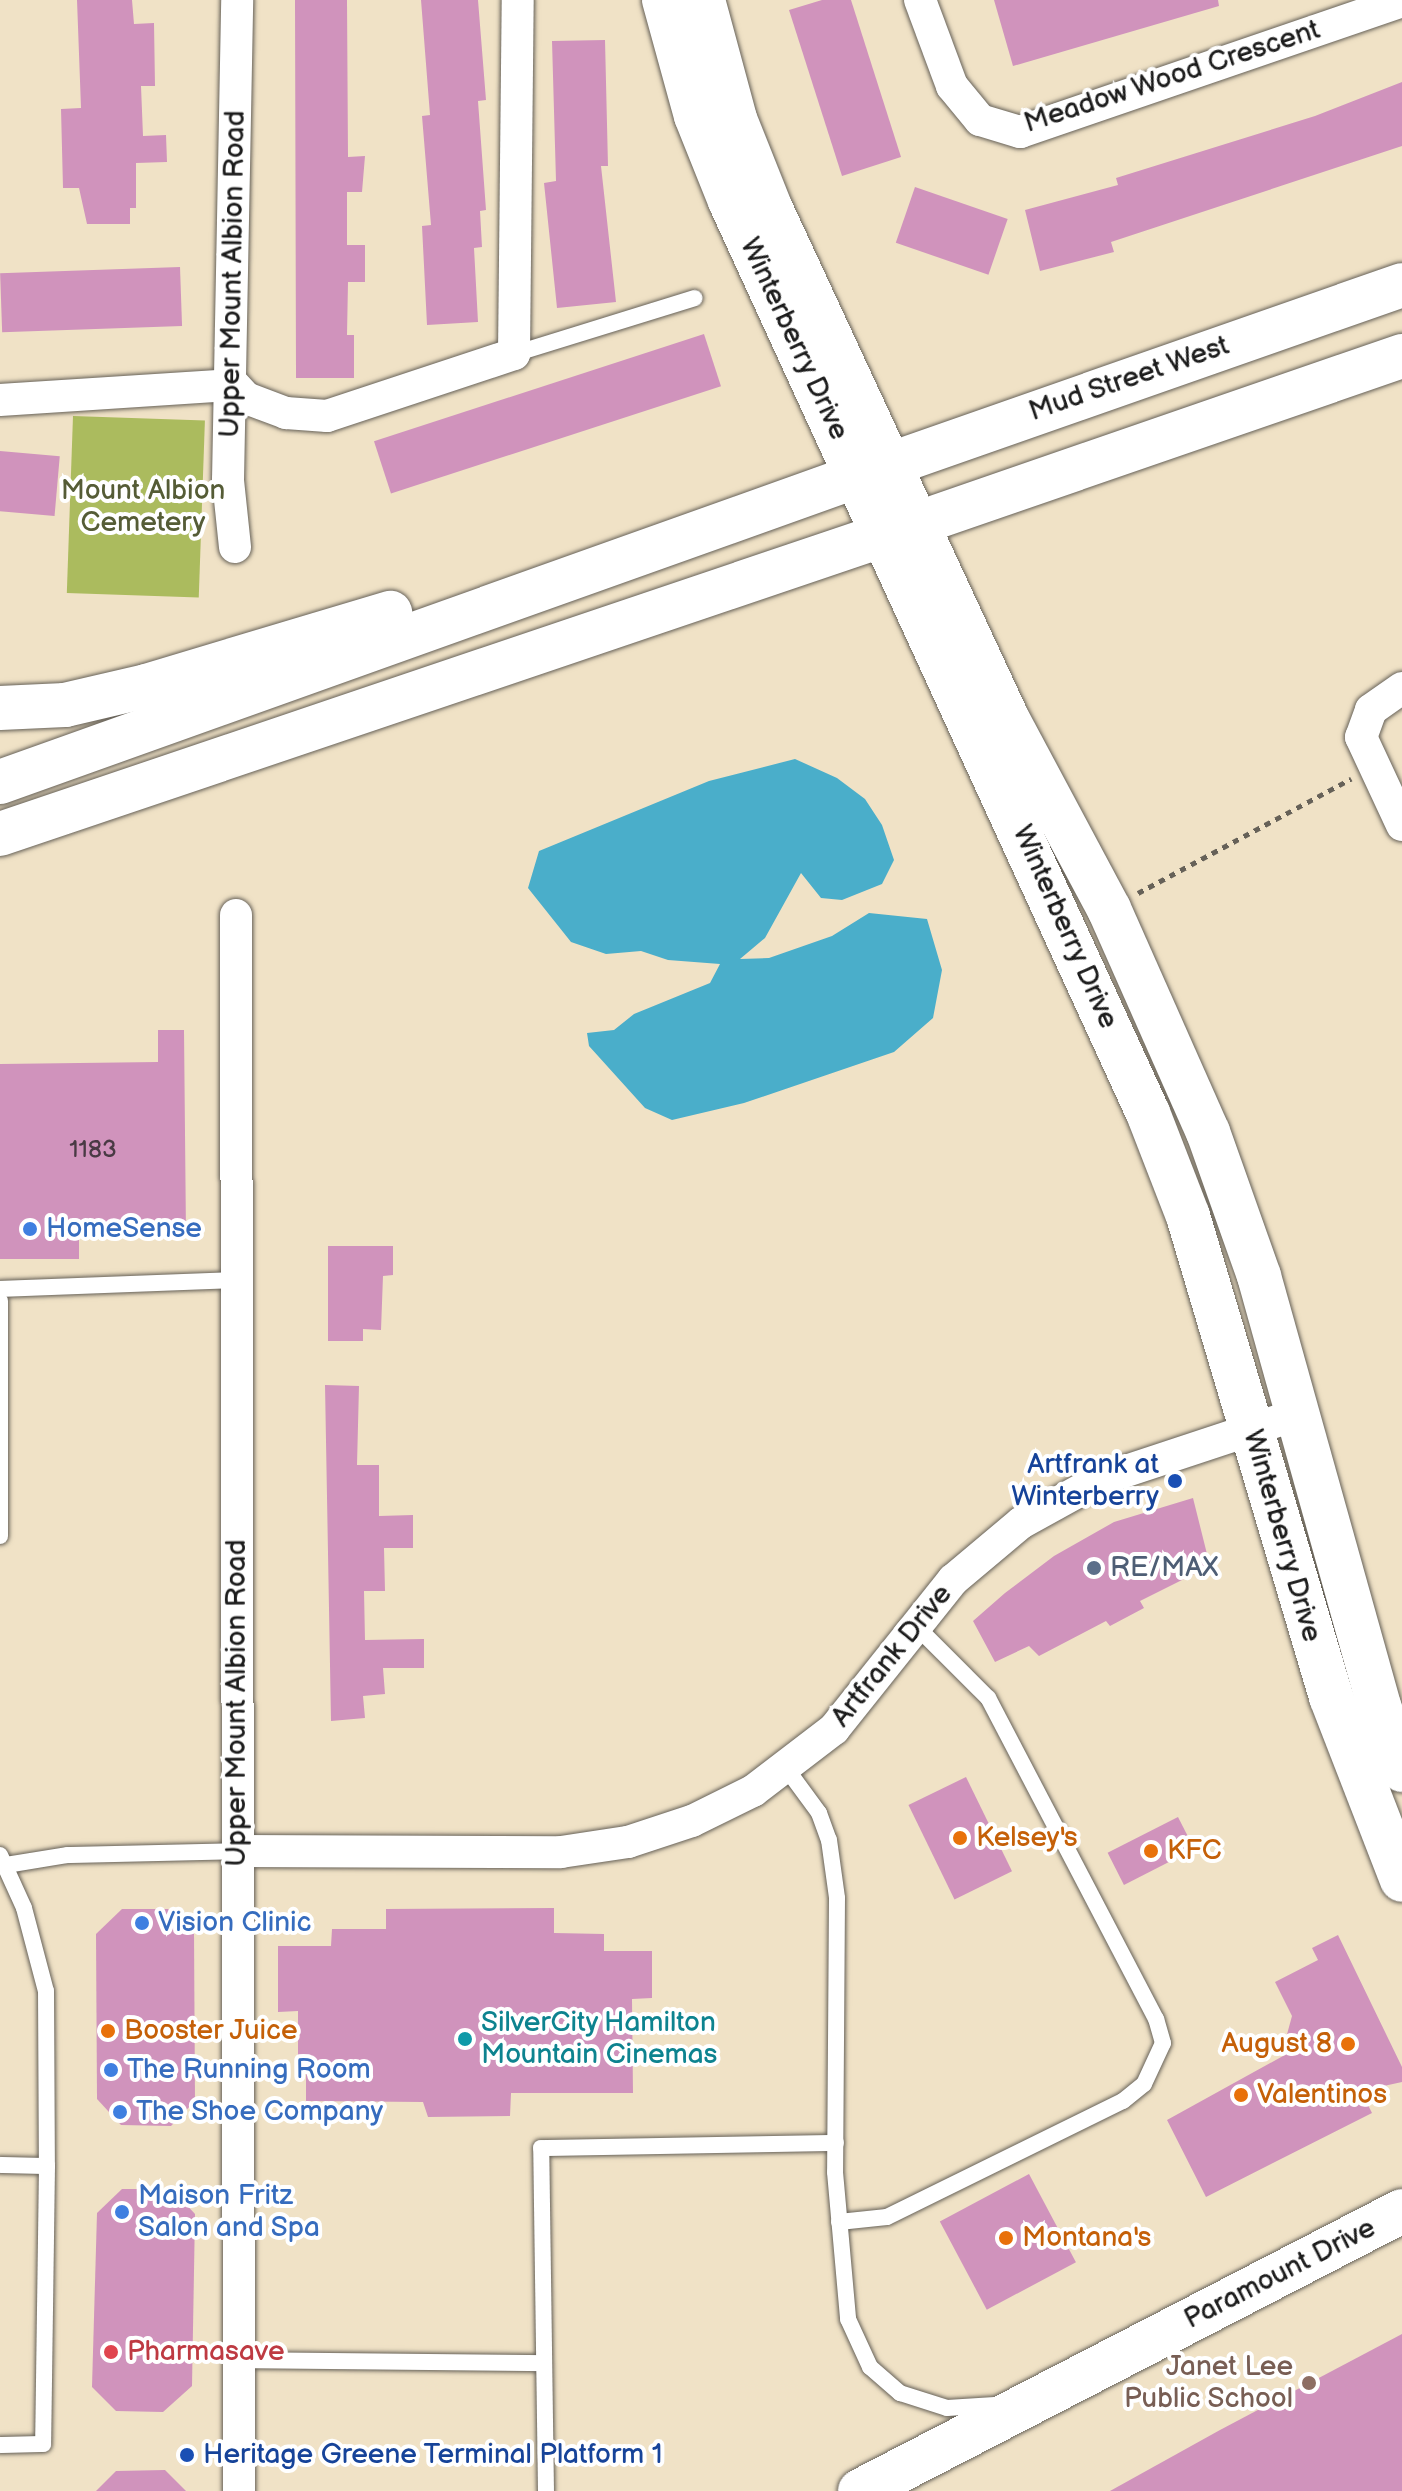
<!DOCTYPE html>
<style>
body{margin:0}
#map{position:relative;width:1402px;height:2491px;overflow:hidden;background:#f0e2c6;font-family:"Balsamiq Sans",sans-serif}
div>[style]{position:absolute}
.green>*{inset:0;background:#abbb5e;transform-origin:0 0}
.water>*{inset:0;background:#4aaeca}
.building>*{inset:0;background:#d093bc;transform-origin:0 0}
.path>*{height:5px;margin-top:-2.5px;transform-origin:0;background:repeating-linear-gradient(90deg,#666158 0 6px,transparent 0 12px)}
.roads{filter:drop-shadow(0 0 2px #666158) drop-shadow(0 0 2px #666158)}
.lane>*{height:16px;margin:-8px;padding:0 8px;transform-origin:8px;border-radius:8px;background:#fff}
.street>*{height:32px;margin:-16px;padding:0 16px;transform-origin:16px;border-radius:16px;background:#fff}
.secondary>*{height:44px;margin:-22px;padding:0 22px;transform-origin:22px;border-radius:22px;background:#fff}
.primary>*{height:44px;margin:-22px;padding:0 22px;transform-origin:22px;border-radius:22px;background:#fff}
.highway>*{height:44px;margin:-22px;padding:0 22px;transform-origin:22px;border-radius:22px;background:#fff}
.dots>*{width:22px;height:22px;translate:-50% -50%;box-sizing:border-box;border:4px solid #fff;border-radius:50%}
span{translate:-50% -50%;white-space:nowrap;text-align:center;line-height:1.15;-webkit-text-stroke:8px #fff;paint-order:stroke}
.number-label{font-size:24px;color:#493a44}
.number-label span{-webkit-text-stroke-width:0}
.street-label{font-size:28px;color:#1c1c1c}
.park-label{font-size:28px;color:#555c36}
.shop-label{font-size:28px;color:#366cbe}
.left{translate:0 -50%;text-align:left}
.transit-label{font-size:28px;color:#164399}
.right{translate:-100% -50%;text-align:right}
.service-label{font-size:28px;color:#4e5e75}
.food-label{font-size:28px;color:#c56008}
.culture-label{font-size:28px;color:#0d838f}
.health-label{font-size:28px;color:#be3a42}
.education-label{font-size:28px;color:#785e54}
</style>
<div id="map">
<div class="green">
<i style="left:73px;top:416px;width:132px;height:177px;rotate:2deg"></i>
</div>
<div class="water">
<i style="clip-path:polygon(795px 759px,837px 778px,865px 799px,882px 825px,894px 860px,882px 884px,842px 900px,821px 898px,801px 873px,765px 938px,740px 959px,769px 958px,832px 936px,869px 913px,927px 919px,942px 970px,933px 1018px,894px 1052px,744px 1103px,672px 1120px,645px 1108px,589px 1046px,587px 1033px,614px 1030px,634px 1014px,710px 983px,720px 964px,668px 960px,641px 951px,606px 954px,571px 942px,528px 888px,539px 851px,709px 781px)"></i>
</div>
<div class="building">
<i style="clip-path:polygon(77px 0,132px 0,134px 24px,154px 23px,155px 86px,141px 86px,143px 136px,166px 135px,167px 162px,136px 163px,136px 208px,130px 208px,130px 224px,87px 224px,79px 188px,63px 188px,61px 109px,81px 108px)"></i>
<i style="clip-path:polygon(295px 0,347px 0,348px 157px,365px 156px,362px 192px,347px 192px,347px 245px,365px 245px,365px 282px,348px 282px,347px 335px,354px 335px,354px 378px,296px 378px)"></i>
<i style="clip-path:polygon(421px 0,478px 0,486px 100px,478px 101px,486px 210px,480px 211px,482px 247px,474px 248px,478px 322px,427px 325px,422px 226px,431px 225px,422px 116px,430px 115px)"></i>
<i style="clip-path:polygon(822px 0,851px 0,901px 157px,842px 176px,789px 10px)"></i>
<i style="clip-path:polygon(994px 0,1218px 0,1219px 6px,1013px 66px)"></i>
<i style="clip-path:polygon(605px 40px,608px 166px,601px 166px,616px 302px,557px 308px,544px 183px,556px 181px,552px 41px)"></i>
<i style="clip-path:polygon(1402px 82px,1402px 146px,1111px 242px,1114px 252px,1040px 271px,1025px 210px,1118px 185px,1116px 178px,1315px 116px)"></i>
<i style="left:915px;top:187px;width:98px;height:59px;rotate:19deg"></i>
<i style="left:180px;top:267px;width:59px;height:180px;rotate:88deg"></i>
<i style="left:704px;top:334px;width:55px;height:347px;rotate:72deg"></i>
<i style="left:0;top:451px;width:60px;height:60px;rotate:5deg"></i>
<i style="clip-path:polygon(158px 1030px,184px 1030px,186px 1235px,79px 1237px,79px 1259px,0 1259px,0 1064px,158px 1062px)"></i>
<i style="clip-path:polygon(328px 1246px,393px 1246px,393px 1275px,383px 1276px,381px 1330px,363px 1329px,363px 1341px,328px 1341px)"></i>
<i style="clip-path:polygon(325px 1385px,359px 1386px,357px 1465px,379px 1465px,379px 1516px,413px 1515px,413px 1548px,384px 1548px,385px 1591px,364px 1591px,365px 1640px,424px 1639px,424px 1668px,383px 1668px,385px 1694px,363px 1696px,365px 1718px,331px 1721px)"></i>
<i style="clip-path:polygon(1193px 1498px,1210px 1566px,1140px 1601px,1144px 1608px,1110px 1626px,1106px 1621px,1039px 1656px,1029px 1646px,995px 1662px,973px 1621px,1005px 1593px,1054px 1556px,1114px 1522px)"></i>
<i style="left:966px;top:1777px;width:105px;height:64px;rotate:64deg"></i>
<i style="left:1178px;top:1817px;width:36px;height:79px;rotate:63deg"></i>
<i style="clip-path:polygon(554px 1908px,554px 1933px,604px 1934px,604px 1951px,652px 1951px,652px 1998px,632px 1999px,633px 2093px,511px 2093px,510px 2116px,428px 2117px,423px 2102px,306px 2101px,306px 2066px,298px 2066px,298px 2011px,278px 2012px,278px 1946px,331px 1946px,332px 1929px,386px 1929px,386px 1909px)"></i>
<i style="clip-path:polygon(122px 1909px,168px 1909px,194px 1932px,195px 2101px,171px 2126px,121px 2125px,97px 2099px,96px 1934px)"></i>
<i style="clip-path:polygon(1338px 1935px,1402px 2067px,1402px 2082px,1361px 2091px,1372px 2113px,1206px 2197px,1167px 2120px,1292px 2051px,1286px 2038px,1292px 2016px,1275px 1982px,1318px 1960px,1312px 1948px)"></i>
<i style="left:1029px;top:2174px;width:100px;height:101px;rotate:62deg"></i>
<i style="clip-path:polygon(122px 2189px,172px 2189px,195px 2214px,192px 2386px,163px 2412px,116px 2411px,92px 2387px,97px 2213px)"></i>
<i style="clip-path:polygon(1402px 2334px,1402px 2491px,1110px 2491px,1220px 2430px)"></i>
<i style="clip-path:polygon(165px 2470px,186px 2491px,96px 2491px,116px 2471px)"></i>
</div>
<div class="path">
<i style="left:1138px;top:893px;width:242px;rotate:-28.2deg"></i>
</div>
<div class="roads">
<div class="lane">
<i style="left:514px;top:354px;width:189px;rotate:-17.2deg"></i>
<i style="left:0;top:1289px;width:235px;rotate:-2.2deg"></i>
<i style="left:0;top:1301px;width:235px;rotate:90deg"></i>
<i style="left:786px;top:1768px;width:56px;rotate:53.7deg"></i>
<i style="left:819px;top:1813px;width:29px;rotate:70deg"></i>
<i style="left:829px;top:1840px;width:59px;rotate:82.1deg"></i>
<i style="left:837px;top:1898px;width:274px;rotate:90.4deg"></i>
<i style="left:835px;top:2172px;width:148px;rotate:84.9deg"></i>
<i style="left:848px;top:2319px;width:53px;rotate:65.4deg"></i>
<i style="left:870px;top:2367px;width:40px;rotate:41deg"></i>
<i style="left:900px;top:2393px;width:49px;rotate:17.7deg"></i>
<i style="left:947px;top:2408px;width:48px;rotate:-3.6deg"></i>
<i style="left:0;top:1855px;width:58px;rotate:65.6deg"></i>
<i style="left:24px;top:1908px;width:86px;rotate:75.2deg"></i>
<i style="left:46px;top:1991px;width:175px;rotate:89.7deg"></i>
<i style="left:47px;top:2166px;width:278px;rotate:90.8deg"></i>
<i style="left:43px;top:2444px;width:43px;rotate:178.7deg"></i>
<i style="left:0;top:1866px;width:69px;rotate:-9.2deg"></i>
<i style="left:68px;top:1855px;width:170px;rotate:-1.3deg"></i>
<i style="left:0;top:2165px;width:47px;rotate:1.2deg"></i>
<i style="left:839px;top:2222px;width:48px;rotate:-5.9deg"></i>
<i style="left:887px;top:2217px;width:263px;rotate:-26.2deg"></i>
<i style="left:1123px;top:2101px;width:27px;rotate:-39deg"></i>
<i style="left:1144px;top:2084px;width:45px;rotate:-65.1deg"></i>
<i style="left:1163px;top:2043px;width:25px;rotate:-106deg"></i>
<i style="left:1156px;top:2019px;width:362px;rotate:-117.6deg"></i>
<i style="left:988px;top:1698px;width:103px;rotate:-135deg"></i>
<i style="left:239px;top:2360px;width:305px;rotate:0.6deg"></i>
<i style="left:546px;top:2491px;width:343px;rotate:-90.8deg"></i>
<i style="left:541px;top:2148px;width:295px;rotate:-1deg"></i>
</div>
<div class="street">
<i style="left:920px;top:0;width:92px;rotate:69.6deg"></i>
<i style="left:952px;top:86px;width:44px;rotate:50.5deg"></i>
<i style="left:980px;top:120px;width:42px;rotate:16.7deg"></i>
<i style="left:1020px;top:132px;width:404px;rotate:-18.9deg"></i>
<i style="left:0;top:400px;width:234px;rotate:-3.7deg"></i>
<i style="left:234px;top:385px;width:18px;rotate:47deg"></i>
<i style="left:246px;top:398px;width:43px;rotate:20.6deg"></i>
<i style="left:286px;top:413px;width:41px;rotate:4.2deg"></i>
<i style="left:327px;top:416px;width:197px;rotate:-18.3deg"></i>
<i style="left:514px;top:354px;width:354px;rotate:-89.4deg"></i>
<i style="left:235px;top:547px;width:67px;rotate:-96deg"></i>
<i style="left:228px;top:480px;width:480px;rotate:-88.9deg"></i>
<i style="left:1402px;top:688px;width:38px;rotate:145deg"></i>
<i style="left:1371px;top:710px;width:29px;rotate:110deg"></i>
<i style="left:1361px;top:737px;width:97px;rotate:65deg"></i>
<i style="left:236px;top:915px;width:1576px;rotate:89.89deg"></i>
<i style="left:238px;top:1851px;width:323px;rotate:0.2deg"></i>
<i style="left:561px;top:1852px;width:68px;rotate:-8.5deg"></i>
<i style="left:628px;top:1842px;width:67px;rotate:-18.2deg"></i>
<i style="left:692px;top:1821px;width:68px;rotate:-26.2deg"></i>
<i style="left:753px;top:1791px;width:102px;rotate:-37.4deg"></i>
<i style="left:834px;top:1729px;width:191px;rotate:-51.4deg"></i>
<i style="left:953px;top:1580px;width:89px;rotate:-40deg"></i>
<i style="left:1021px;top:1523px;width:89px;rotate:-28.9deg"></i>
<i style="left:1099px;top:1480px;width:206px;rotate:-18.3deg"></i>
</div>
<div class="secondary">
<i style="left:664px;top:0;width:120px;rotate:74.6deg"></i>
<i style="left:696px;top:116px;width:92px;rotate:68.2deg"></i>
<i style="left:730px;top:201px;width:1003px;rotate:65.38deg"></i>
<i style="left:1148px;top:1113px;width:110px;rotate:68.8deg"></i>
<i style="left:1188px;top:1216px;width:502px;rotate:73.44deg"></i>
<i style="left:1331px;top:1697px;width:196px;rotate:68.8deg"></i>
<i style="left:703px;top:0;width:123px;rotate:74.9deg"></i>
<i style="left:735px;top:119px;width:95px;rotate:68.3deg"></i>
<i style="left:770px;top:207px;width:563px;rotate:65.12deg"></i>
<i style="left:1007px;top:718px;width:217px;rotate:61.9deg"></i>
<i style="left:1109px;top:909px;width:244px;rotate:66.1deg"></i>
<i style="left:1208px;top:1132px;width:153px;rotate:70.5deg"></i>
<i style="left:1259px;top:1276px;width:446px;rotate:74.4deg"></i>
<i style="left:1379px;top:1706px;width:68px;rotate:70.2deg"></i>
<i style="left:860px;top:2491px;width:610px;rotate:-27.32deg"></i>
</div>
<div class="primary">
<i style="left:857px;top:476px;width:577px;rotate:-19.31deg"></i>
<i style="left:884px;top:535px;width:548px;rotate:-19.06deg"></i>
</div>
<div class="highway">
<i style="left:0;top:708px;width:65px;rotate:-2.6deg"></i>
<i style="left:65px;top:705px;width:83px;rotate:-13.2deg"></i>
<i style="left:146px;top:686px;width:255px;rotate:-16.7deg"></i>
<i style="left:0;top:782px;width:910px;rotate:-19.65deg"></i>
<i style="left:0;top:834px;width:933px;rotate:-18.69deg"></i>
</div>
</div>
<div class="dots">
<i style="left:30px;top:1229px;background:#3f7fe0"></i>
<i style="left:1175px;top:1481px;background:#1a4fb4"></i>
<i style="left:1094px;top:1568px;background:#5c6f8a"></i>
<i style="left:960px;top:1838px;background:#e8710a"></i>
<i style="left:1151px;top:1851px;background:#e8710a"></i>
<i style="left:142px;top:1923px;background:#3f7fe0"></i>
<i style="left:108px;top:2031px;background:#e8710a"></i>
<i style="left:465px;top:2039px;background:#0f9aa8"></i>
<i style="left:1348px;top:2044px;background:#e8710a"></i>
<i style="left:111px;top:2070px;background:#3f7fe0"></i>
<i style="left:1241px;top:2095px;background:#e8710a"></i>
<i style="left:120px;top:2112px;background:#3f7fe0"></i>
<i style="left:122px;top:2212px;background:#3f7fe0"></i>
<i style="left:1006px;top:2238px;background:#e8710a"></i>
<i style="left:111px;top:2352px;background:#e0444e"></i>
<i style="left:1309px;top:2383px;background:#8d6e63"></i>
<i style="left:187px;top:2455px;background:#1a4fb4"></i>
</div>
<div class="number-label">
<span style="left:93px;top:1150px">1183</span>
</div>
<div class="street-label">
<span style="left:1172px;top:77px;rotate:-18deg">Meadow Wood Crescent</span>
<span style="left:233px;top:274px;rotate:-89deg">Upper Mount Albion Road</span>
<span style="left:794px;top:339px;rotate:65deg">Winterberry Drive</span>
<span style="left:1129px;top:379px;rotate:-19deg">Mud Street West</span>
<span style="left:1065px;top:927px;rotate:66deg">Winterberry Drive</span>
<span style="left:1282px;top:1536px;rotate:74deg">Winterberry Drive</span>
<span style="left:892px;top:1656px;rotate:-51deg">Artfrank Drive</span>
<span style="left:237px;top:1703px;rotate:-90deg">Upper Mount Albion Road</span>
<span style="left:1280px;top:2274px;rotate:-27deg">Paramount Drive</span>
</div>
<div class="park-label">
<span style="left:143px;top:507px">Mount Albion<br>Cemetery</span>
</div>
<div class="shop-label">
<span class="left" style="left:46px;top:1229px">HomeSense</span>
<span class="left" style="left:158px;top:1923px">Vision Clinic</span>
<span class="left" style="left:127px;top:2070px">The Running Room</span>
<span class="left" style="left:136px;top:2112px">The Shoe Company</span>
<span class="left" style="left:138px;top:2212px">Maison Fritz<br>Salon and Spa</span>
</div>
<div class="transit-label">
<span class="right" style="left:1159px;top:1481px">Artfrank at<br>Winterberry</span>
<span class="left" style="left:203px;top:2455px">Heritage Greene Terminal Platform 1</span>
</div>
<div class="service-label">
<span class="left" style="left:1110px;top:1568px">RE/MAX</span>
</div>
<div class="food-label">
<span class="left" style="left:976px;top:1838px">Kelsey's</span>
<span class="left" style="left:1167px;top:1851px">KFC</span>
<span class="left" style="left:124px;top:2031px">Booster Juice</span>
<span class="right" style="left:1332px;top:2044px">August 8</span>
<span class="left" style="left:1257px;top:2095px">Valentinos</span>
<span class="left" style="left:1022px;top:2238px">Montana's</span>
</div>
<div class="culture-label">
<span class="left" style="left:481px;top:2039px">SilverCity Hamilton<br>Mountain Cinemas</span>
</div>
<div class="health-label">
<span class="left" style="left:127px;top:2352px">Pharmasave</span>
</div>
<div class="education-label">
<span class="right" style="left:1293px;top:2383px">Janet Lee<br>Public School</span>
</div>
</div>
